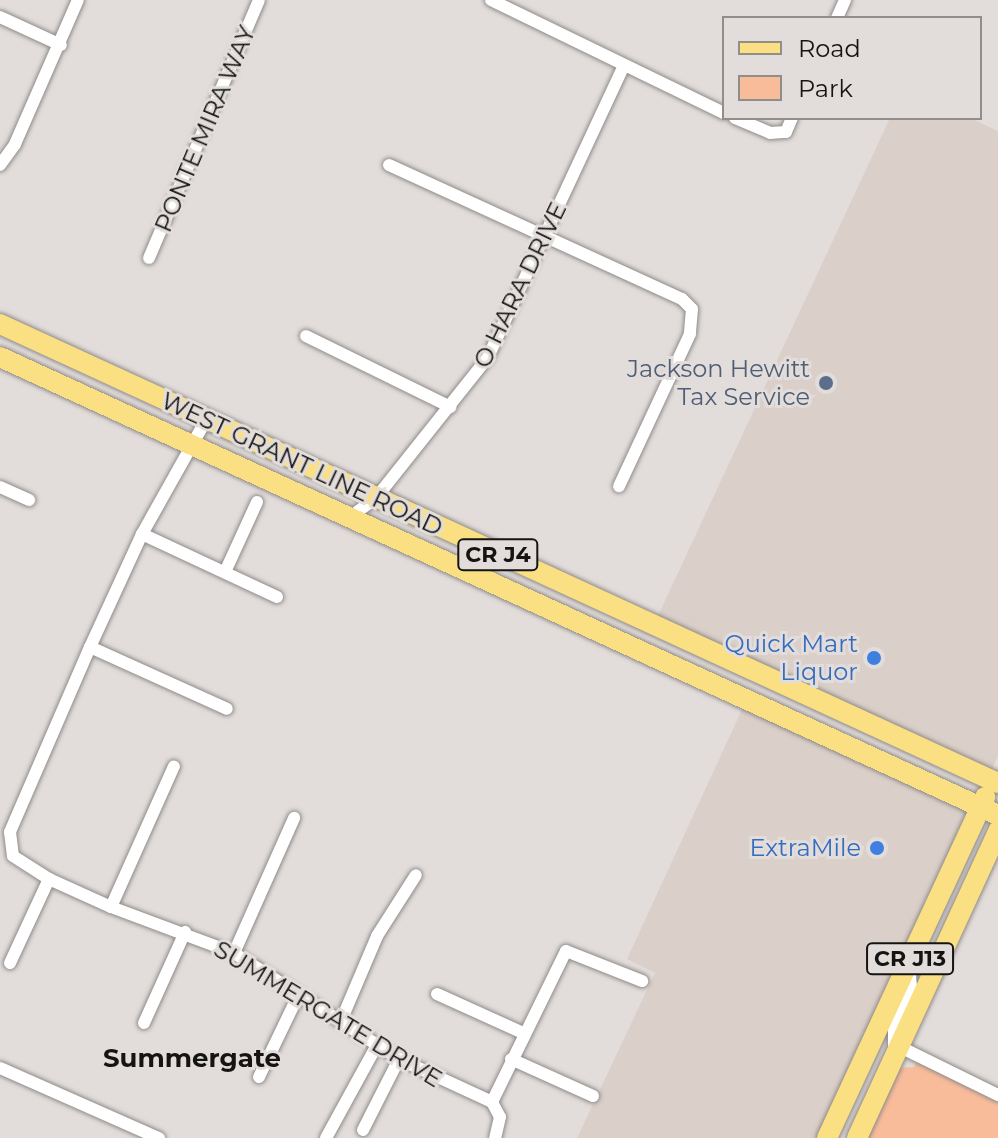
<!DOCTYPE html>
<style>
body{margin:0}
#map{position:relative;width:998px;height:1138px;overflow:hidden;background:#e2dddb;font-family:Montserrat,sans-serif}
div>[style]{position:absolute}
.built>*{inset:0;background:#dbcfc9}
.green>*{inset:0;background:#f9bc9b}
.roads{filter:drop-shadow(0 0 2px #8f8b89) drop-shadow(0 0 2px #8f8b89)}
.minor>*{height:12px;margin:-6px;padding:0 6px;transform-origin:6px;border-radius:6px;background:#fff}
.primary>*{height:20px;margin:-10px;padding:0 10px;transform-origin:10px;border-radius:10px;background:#fadf83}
.dots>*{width:22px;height:22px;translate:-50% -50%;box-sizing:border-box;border:4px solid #e2dddb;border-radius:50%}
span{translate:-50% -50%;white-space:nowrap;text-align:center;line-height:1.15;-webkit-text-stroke:6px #e2dddb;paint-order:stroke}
.shield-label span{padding:2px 6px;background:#e2dddb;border:2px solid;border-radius:6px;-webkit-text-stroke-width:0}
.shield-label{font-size:22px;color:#151413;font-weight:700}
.street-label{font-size:24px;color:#151413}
.service-label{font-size:24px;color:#4e5e75}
.right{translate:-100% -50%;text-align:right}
.shop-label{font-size:24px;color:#366cbe}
.neighbourhood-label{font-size:26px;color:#151413;font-weight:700}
.legend{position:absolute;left:722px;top:16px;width:260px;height:104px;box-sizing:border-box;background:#e2dddb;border:2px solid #908d8b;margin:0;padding:10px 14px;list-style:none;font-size:24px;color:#151413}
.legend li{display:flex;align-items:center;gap:16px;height:40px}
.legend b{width:40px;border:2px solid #908d8b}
</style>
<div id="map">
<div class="built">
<i style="clip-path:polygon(890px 118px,970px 118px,998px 131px,998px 756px,990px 773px,656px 620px)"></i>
<i style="clip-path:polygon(745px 703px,968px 809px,817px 1138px,577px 1138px,655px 973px,627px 959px)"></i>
</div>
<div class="green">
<i style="clip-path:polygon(922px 1051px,998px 1088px,998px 1138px,867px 1138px,899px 1068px,914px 1067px)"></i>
</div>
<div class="roads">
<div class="minor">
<i style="left:491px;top:0;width:259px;rotate:25.9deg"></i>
<i style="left:0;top:17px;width:67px;rotate:24.7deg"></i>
<i style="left:837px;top:18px;width:20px;rotate:-66deg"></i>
<i style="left:735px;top:118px;width:38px;rotate:23deg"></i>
<i style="left:770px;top:133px;width:16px;rotate:-4deg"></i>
<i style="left:786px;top:132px;width:15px;rotate:-67deg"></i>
<i style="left:0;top:165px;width:26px;rotate:-54deg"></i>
<i style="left:15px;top:144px;width:157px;rotate:-66.4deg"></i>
<i style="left:389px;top:165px;width:322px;rotate:24.6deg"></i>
<i style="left:682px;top:299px;width:14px;rotate:45deg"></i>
<i style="left:692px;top:309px;width:25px;rotate:95deg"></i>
<i style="left:690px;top:334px;width:168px;rotate:115deg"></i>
<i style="left:149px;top:258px;width:280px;rotate:-66.9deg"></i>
<i style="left:306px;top:336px;width:161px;rotate:26.2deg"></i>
<i style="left:206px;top:420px;width:131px;rotate:119.3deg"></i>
<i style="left:142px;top:534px;width:124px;rotate:114.7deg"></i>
<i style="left:90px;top:647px;width:202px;rotate:113.4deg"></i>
<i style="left:10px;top:832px;width:24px;rotate:83deg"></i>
<i style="left:13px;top:856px;width:43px;rotate:32.6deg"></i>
<i style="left:49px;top:879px;width:68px;rotate:24.3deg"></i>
<i style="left:111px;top:907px;width:131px;rotate:20.5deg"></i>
<i style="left:234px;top:953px;width:196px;rotate:32.7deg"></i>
<i style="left:399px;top:1059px;width:102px;rotate:24.8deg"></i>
<i style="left:0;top:487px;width:32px;rotate:24deg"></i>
<i style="left:350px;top:517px;width:32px;rotate:-36deg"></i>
<i style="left:376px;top:498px;width:180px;rotate:-51.5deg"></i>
<i style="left:488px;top:357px;width:322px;rotate:-65deg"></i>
<i style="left:142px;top:534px;width:149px;rotate:25deg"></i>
<i style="left:225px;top:572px;width:77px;rotate:-65.4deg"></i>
<i style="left:90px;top:647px;width:150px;rotate:24.3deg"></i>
<i style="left:111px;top:907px;width:154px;rotate:-65.9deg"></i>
<i style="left:234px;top:953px;width:148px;rotate:-66deg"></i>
<i style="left:10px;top:963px;width:93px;rotate:-65.1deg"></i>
<i style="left:909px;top:964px;width:22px;rotate:85deg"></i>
<i style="left:911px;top:986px;width:41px;rotate:114.7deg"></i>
<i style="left:894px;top:1023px;width:21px;rotate:90deg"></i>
<i style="left:894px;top:1044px;width:116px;rotate:26.1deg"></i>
<i style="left:437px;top:994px;width:94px;rotate:24.4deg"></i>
<i style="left:341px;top:1021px;width:92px;rotate:-67deg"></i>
<i style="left:377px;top:936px;width:72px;rotate:-57.4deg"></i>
<i style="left:144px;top:1023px;width:100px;rotate:-65.7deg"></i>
<i style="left:511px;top:1059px;width:90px;rotate:24.3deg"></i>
<i style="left:0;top:1068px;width:174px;rotate:23.8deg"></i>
<i style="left:259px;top:1077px;width:88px;rotate:-64.3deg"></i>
<i style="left:492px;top:1102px;width:168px;rotate:-63.9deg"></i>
<i style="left:566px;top:951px;width:82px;rotate:21.5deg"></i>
<i style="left:492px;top:1102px;width:17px;rotate:62deg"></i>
<i style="left:500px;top:1117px;width:22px;rotate:103deg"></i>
<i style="left:363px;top:1130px;width:80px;rotate:-63.1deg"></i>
<i style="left:326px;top:1138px;width:106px;rotate:-61.3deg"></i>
</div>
<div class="primary">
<i style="left:0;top:324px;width:1098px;rotate:24.7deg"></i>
<i style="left:0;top:357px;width:1098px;rotate:24.65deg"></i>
<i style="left:827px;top:1138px;width:376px;rotate:-65.1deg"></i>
<i style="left:857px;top:1138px;width:338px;rotate:-65.3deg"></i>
</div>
</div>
<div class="dots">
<i style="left:826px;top:383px;background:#5c6f8a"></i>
<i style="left:874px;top:658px;background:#3f7fe0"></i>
<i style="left:877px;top:848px;background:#3f7fe0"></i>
</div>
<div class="shield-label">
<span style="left:498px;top:555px">CR J4</span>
<span style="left:910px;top:959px">CR J13</span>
</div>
<div class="street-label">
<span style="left:205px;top:129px;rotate:-67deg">PONTE MIRA WAY</span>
<span style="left:520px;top:285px;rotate:-64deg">O HARA DRIVE</span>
<span style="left:302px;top:464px;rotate:25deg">WEST GRANT LINE ROAD</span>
<span style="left:328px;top:1014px;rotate:31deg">SUMMERGATE DRIVE</span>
</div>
<div class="service-label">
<span class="right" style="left:810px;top:383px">Jackson Hewitt<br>Tax Service</span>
</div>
<div class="shop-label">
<span class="right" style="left:858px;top:658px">Quick Mart<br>Liquor</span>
<span class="right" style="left:861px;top:848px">ExtraMile</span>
</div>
<div class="neighbourhood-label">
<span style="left:192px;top:1059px">Summergate</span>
</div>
<ul class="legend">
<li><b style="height:10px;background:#fadf83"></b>Road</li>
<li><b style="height:22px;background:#f9bc9b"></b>Park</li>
</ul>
</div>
